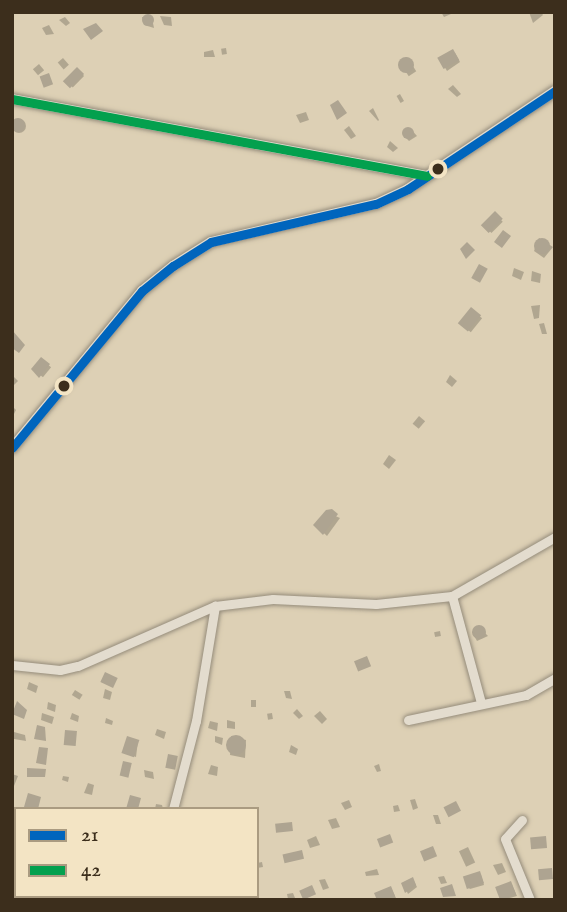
<!DOCTYPE html>
<style>
body{margin:0}
#map{position:relative;width:567px;height:912px;overflow:hidden;background:#ddd0b5;font-family:"IM FELL English",serif}
div>[style]{position:absolute}
.shadow>*{inset:0;background:#0003;transform-origin:0 0}
.round{border-radius:50%}
.building>*{inset:0;background:#aea491;transform-origin:0 0}
.roads{filter:drop-shadow(0 0 2px #958c7b) drop-shadow(0 0 2px #958c7b)}
.minor>*{height:9px;margin:-4.5px;padding:0 4.5px;transform-origin:4.5px;border-radius:4.5px;background:#e3dcce}
.tertiary>*{height:10px;margin:-5px;padding:0 5px;transform-origin:5px;border-radius:5px;background:#e3dcce}
.bus-1>*{height:9px;margin:-4.5px;padding:0 4.5px;transform-origin:4.5px;border-radius:4.5px;background:#0065bd}
.bus-2>*{height:9px;margin:-4.5px;padding:0 4.5px;transform-origin:4.5px;border-radius:4.5px;background:#03a04e}
.dots>*{width:19px;height:19px;translate:-50% -50%;box-sizing:border-box;border:4px solid #f3e4c4;border-radius:50%}
span{translate:-50% -50%;white-space:nowrap;text-align:center;line-height:1.15;-webkit-text-stroke:5px #f3e4c4;paint-order:stroke}
.frame{position:absolute;inset:0;border:14px solid #3c2e1c;pointer-events:none}
.legend{position:absolute;left:14px;top:807px;width:245px;height:91px;box-sizing:border-box;background:#f3e4c4;border:2px solid #aa9b81;margin:0;padding:9px 12px;list-style:none;font-size:21px;color:#3c2e1c}
.legend li{display:flex;align-items:center;gap:14px;height:35px}
.legend b{width:35px;border:2px solid #aa9b81}
</style>
<div id="map">
<div class="shadow">
<i style="clip-path:polygon(441px 12px,450px 12px,451px 14px,444px 17px)"></i>
<i style="clip-path:polygon(529px 12px,541px 12px,543px 15px,533px 23px)"></i>
<i style="clip-path:polygon(160px 16px,171px 17px,172px 26px,164px 25px)"></i>
<i style="clip-path:polygon(65px 17px,70px 23px,66px 26px,59px 20px)"></i>
<i style="clip-path:polygon(142px 17px,152px 18px,154px 28px,144px 25px)"></i>
<i style="clip-path:polygon(49px 25px,54px 34px,46px 35px,42px 28px)"></i>
<i style="left:226px;top:48px;width:6px;height:5px;rotate:81deg"></i>
<i style="clip-path:polygon(213px 50px,215px 57px,204px 57px,204px 52px)"></i>
<i style="clip-path:polygon(455px 53px,460px 62px,447px 71px,440px 59px)"></i>
<i style="left:407px;top:57px;width:17px;height:9px;rotate:57deg"></i>
<i style="left:63px;top:58px;width:9px;height:7px;rotate:49deg"></i>
<i style="left:39px;top:64px;width:8px;height:8px;rotate:50deg"></i>
<i style="left:77px;top:69px;width:10px;height:16px;rotate:45deg"></i>
<i style="clip-path:polygon(453px 85px,461px 94px,457px 97px,448px 89px)"></i>
<i style="left:400px;top:94px;width:8px;height:4px;rotate:60deg"></i>
<i style="clip-path:polygon(373px 108px,379px 120px,378px 121px,369px 111px)"></i>
<i style="clip-path:polygon(306px 112px,309px 120px,300px 123px,296px 115px)"></i>
<i class="round" style="left:12px;top:119px;width:14px;height:14px"></i>
<i style="clip-path:polygon(349px 126px,356px 136px,351px 139px,344px 130px)"></i>
<i style="clip-path:polygon(410px 128px,417px 136px,409px 141px,403px 135px)"></i>
<i style="clip-path:polygon(390px 141px,398px 148px,393px 152px,387px 147px)"></i>
<i style="left:495px;top:214px;width:11px;height:16px;rotate:45deg"></i>
<i style="clip-path:polygon(539px 238px,553px 247px,544px 258px,534px 251px)"></i>
<i style="clip-path:polygon(514px 268px,524px 272px,521px 280px,512px 276px)"></i>
<i style="clip-path:polygon(532px 271px,541px 274px,540px 283px,531px 281px)"></i>
<i style="clip-path:polygon(540px 305px,539px 318px,534px 319px,531px 306px)"></i>
<i style="left:472px;top:310px;width:13px;height:18px;rotate:39deg"></i>
<i style="clip-path:polygon(544px 323px,547px 334px,542px 334px,539px 324px)"></i>
<i style="left:41px;top:359px;width:13px;height:13px;rotate:39deg"></i>
<i style="clip-path:polygon(12px 375px,18px 381px,12px 387px)"></i>
<i style="clip-path:polygon(450px 375px,457px 381px,452px 387px,446px 382px)"></i>
<i style="clip-path:polygon(12px 406px,16px 410px,12px 418px)"></i>
<i style="left:419px;top:416px;width:8px;height:10px;rotate:40deg"></i>
<i style="clip-path:polygon(389px 455px,396px 460px,389px 469px,383px 464px)"></i>
<i style="clip-path:polygon(326px 512px,340px 518px,327px 536px,315px 525px)"></i>
<i style="clip-path:polygon(479px 627px,488px 636px,477px 641px,472px 632px)"></i>
<i style="left:440px;top:631px;width:5px;height:6px;rotate:79deg"></i>
<i style="clip-path:polygon(29px 682px,38px 686px,36px 693px,27px 689px)"></i>
<i style="clip-path:polygon(105px 689px,112px 692px,110px 700px,103px 698px)"></i>
<i style="left:75px;top:690px;width:9px;height:6px;rotate:32deg"></i>
<i style="clip-path:polygon(284px 691px,290px 691px,292px 699px,286px 698px)"></i>
<i style="left:251px;top:700px;width:5px;height:7px"></i>
<i style="clip-path:polygon(48px 702px,56px 705px,55px 712px,47px 709px)"></i>
<i style="clip-path:polygon(297px 709px,303px 716px,299px 719px,293px 713px)"></i>
<i style="clip-path:polygon(320px 711px,327px 719px,322px 724px,314px 716px)"></i>
<i style="clip-path:polygon(42px 713px,54px 717px,52px 724px,41px 720px)"></i>
<i style="clip-path:polygon(72px 713px,79px 716px,78px 722px,70px 719px)"></i>
<i style="left:272px;top:713px;width:6px;height:5px;rotate:81deg"></i>
<i style="clip-path:polygon(106px 718px,113px 721px,112px 725px,105px 723px)"></i>
<i style="clip-path:polygon(227px 720px,235px 722px,235px 729px,227px 728px)"></i>
<i style="clip-path:polygon(210px 721px,218px 723px,217px 731px,208px 728px)"></i>
<i style="clip-path:polygon(157px 729px,166px 732px,164px 739px,155px 735px)"></i>
<i style="clip-path:polygon(14px 732px,25px 735px,26px 741px,14px 739px)"></i>
<i style="clip-path:polygon(215px 736px,223px 738px,222px 745px,215px 742px)"></i>
<i style="clip-path:polygon(231px 736px,246px 740px,245px 758px,230px 755px)"></i>
<i style="clip-path:polygon(138px 741px,136px 757px,124px 753px)"></i>
<i style="clip-path:polygon(291px 745px,298px 749px,296px 755px,289px 752px)"></i>
<i style="clip-path:polygon(379px 764px,381px 771px,377px 772px,374px 766px)"></i>
<i style="clip-path:polygon(211px 765px,218px 767px,217px 776px,208px 774px)"></i>
<i style="clip-path:polygon(144px 770px,153px 772px,154px 779px,145px 777px)"></i>
<i style="clip-path:polygon(12px 774px,18px 776px,14px 786px,12px 785px)"></i>
<i style="clip-path:polygon(63px 776px,69px 777px,68px 782px,62px 780px)"></i>
<i style="clip-path:polygon(88px 783px,94px 785px,92px 795px,84px 793px)"></i>
<i style="clip-path:polygon(415px 799px,418px 808px,413px 810px,410px 800px)"></i>
<i style="clip-path:polygon(349px 800px,352px 807px,345px 810px,341px 803px)"></i>
<i style="clip-path:polygon(156px 804px,162px 805px,163px 809px,155px 809px)"></i>
<i style="clip-path:polygon(398px 805px,400px 811px,394px 812px,393px 806px)"></i>
<i style="clip-path:polygon(433px 815px,438px 815px,441px 824px,436px 824px)"></i>
<i style="clip-path:polygon(336px 818px,340px 827px,332px 829px,328px 820px)"></i>
<i style="clip-path:polygon(316px 836px,320px 845px,310px 848px,307px 840px)"></i>
<i style="left:468px;top:847px;width:17px;height:10px;rotate:65deg"></i>
<i style="clip-path:polygon(262px 862px,263px 867px,257px 868px,257px 863px)"></i>
<i style="clip-path:polygon(502px 863px,506px 872px,498px 875px,493px 865px)"></i>
<i style="clip-path:polygon(377px 869px,379px 875px,366px 876px,365px 872px)"></i>
<i style="clip-path:polygon(481px 875px,484px 885px,470px 889px,468px 887px)"></i>
<i style="clip-path:polygon(444px 876px,447px 883px,441px 884px,438px 877px)"></i>
<i style="clip-path:polygon(325px 879px,329px 888px,323px 890px,319px 880px)"></i>
<i style="clip-path:polygon(414px 881px,417px 887px,408px 894px,403px 883px)"></i>
<i style="clip-path:polygon(512px 885px,517px 896px,502px 900px,497px 889px)"></i>
<i style="clip-path:polygon(392px 890px,396px 898px,379px 900px,377px 894px)"></i>
<i style="clip-path:polygon(293px 893px,295px 898px,288px 899px,287px 894px)"></i>
<i style="clip-path:polygon(21px 896px,31px 896px,32px 900px,22px 900px)"></i>
<i style="left:43px;top:896px;width:8px;height:4px"></i>
</div>
<div class="building">
<i class="round" style="left:142px;top:14px;width:12px;height:12px"></i>
<i style="clip-path:polygon(96px 23px,103px 31px,91px 40px,83px 29px)"></i>
<i style="left:453px;top:49px;width:13px;height:18px;rotate:61deg"></i>
<i class="round" style="left:398px;top:57px;width:16px;height:16px"></i>
<i style="left:77px;top:67px;width:10px;height:20px;rotate:45deg"></i>
<i style="left:49px;top:73px;width:12px;height:10px;rotate:70deg"></i>
<i style="clip-path:polygon(338px 100px,347px 113px,337px 120px,330px 105px)"></i>
<i class="round" style="left:11px;top:118px;width:14px;height:14px"></i>
<i class="round" style="left:402px;top:127px;width:12px;height:12px"></i>
<i style="left:495px;top:211px;width:11px;height:20px;rotate:45deg"></i>
<i style="left:503px;top:230px;width:10px;height:15px;rotate:37deg"></i>
<i class="round" style="left:534px;top:238px;width:16px;height:16px"></i>
<i style="clip-path:polygon(467px 242px,475px 250px,466px 259px,460px 249px)"></i>
<i style="left:479px;top:264px;width:10px;height:16px;rotate:29deg"></i>
<i style="left:471px;top:307px;width:13px;height:21px;rotate:39deg"></i>
<i style="clip-path:polygon(12px 330px,25px 345px,19px 353px,12px 348px)"></i>
<i style="clip-path:polygon(41px 357px,50px 364px,39px 378px,31px 369px)"></i>
<i style="clip-path:polygon(332px 509px,338px 514px,323px 535px,313px 525px,326px 510px)"></i>
<i class="round" style="left:472px;top:625px;width:14px;height:14px"></i>
<i style="left:367px;top:656px;width:11px;height:14px;rotate:68deg"></i>
<i style="left:105px;top:672px;width:14px;height:11px;rotate:25deg"></i>
<i style="clip-path:polygon(17px 701px,27px 710px,24px 719px,12px 714px)"></i>
<i style="clip-path:polygon(37px 725px,45px 727px,46px 741px,34px 739px)"></i>
<i style="left:65px;top:730px;width:12px;height:15px;rotate:5deg"></i>
<i class="round" style="left:226px;top:735px;width:20px;height:20px"></i>
<i style="left:127px;top:736px;width:13px;height:18px;rotate:18deg"></i>
<i style="clip-path:polygon(39px 747px,48px 748px,46px 765px,36px 763px)"></i>
<i style="left:168px;top:754px;width:10px;height:14px;rotate:11deg"></i>
<i style="left:123px;top:761px;width:9px;height:15px;rotate:13deg"></i>
<i style="clip-path:polygon(27px 768px,46px 769px,45px 777px,27px 777px)"></i>
<i style="clip-path:polygon(28px 793px,41px 797px,38px 809px,24px 807px)"></i>
<i style="clip-path:polygon(130px 795px,141px 798px,138px 809px,126px 809px)"></i>
<i style="left:456px;top:801px;width:11px;height:14px;rotate:63deg"></i>
<i style="left:292px;top:822px;width:9px;height:17px;rotate:84deg"></i>
<i style="left:390px;top:834px;width:9px;height:14px;rotate:69deg"></i>
<i style="left:546px;top:836px;width:12px;height:16px;rotate:85deg"></i>
<i style="left:433px;top:846px;width:11px;height:14px;rotate:68deg"></i>
<i style="left:302px;top:850px;width:9px;height:20px;rotate:77deg"></i>
<i style="left:552px;top:868px;width:11px;height:14px;rotate:85deg"></i>
<i style="left:480px;top:871px;width:13px;height:18px;rotate:72deg"></i>
<i style="clip-path:polygon(413px 877px,416px 885px,405px 893px,401px 883px)"></i>
<i style="left:511px;top:881px;width:14px;height:17px;rotate:69deg"></i>
<i style="clip-path:polygon(452px 884px,456px 896px,443px 897px,440px 888px)"></i>
<i style="left:312px;top:885px;width:10px;height:14px;rotate:66deg"></i>
<i style="clip-path:polygon(391px 886px,395px 896px,377px 900px,374px 893px)"></i>
</div>
<div class="roads">
<div class="minor">
<i style="left:452px;top:596px;width:111px;rotate:74.8deg"></i>
<i style="left:12px;top:665px;width:48px;rotate:5.9deg"></i>
<i style="left:60px;top:670px;width:18px;rotate:-13deg"></i>
<i style="left:78px;top:666px;width:150px;rotate:-23.7deg"></i>
<i style="left:215px;top:606px;width:58px;rotate:-6.9deg"></i>
<i style="left:273px;top:599px;width:103px;rotate:2.8deg"></i>
<i style="left:376px;top:604px;width:76px;rotate:-6deg"></i>
<i style="left:452px;top:596px;width:119px;rotate:-29.8deg"></i>
<i style="left:408px;top:720px;width:121px;rotate:-12deg"></i>
<i style="left:526px;top:695px;width:34px;rotate:-30deg"></i>
<i style="left:173px;top:809px;width:91px;rotate:-75.4deg"></i>
<i style="left:196px;top:721px;width:117px;rotate:-80.6deg"></i>
<i style="left:522px;top:820px;width:25px;rotate:132deg"></i>
<i style="left:505px;top:839px;width:66px;rotate:67.7deg"></i>
<i style="left:184px;top:896px;width:4px;rotate:76deg"></i>
</div>
<div class="tertiary">
<i style="left:12px;top:99px;width:422px;rotate:10.5deg"></i>
<i style="left:12px;top:448px;width:204px;rotate:-50.4deg"></i>
<i style="left:142px;top:291px;width:40px;rotate:-39deg"></i>
<i style="left:173px;top:266px;width:45px;rotate:-32.3deg"></i>
<i style="left:211px;top:242px;width:169px;rotate:-13deg"></i>
<i style="left:376px;top:204px;width:35px;rotate:-25deg"></i>
<i style="left:408px;top:189px;width:177px;rotate:-33.7deg"></i>
</div>
</div>
<div class="bus-1">
<i style="left:12px;top:448px;width:204px;rotate:-50.4deg"></i>
<i style="left:142px;top:291px;width:40px;rotate:-39deg"></i>
<i style="left:173px;top:266px;width:45px;rotate:-32.3deg"></i>
<i style="left:211px;top:242px;width:169px;rotate:-13deg"></i>
<i style="left:376px;top:204px;width:35px;rotate:-25deg"></i>
<i style="left:408px;top:189px;width:177px;rotate:-33.7deg"></i>
</div>
<div class="bus-2">
<i style="left:12px;top:99px;width:422px;rotate:10.5deg"></i>
</div>
<div class="dots">
<i style="left:438px;top:169px;background:#3c2e1c"></i>
<i style="left:64px;top:386px;background:#3c2e1c"></i>
</div>
<div class="frame"></div>
<ul class="legend">
<li><b style="height:9px;background:#0065bd"></b>21</li>
<li><b style="height:9px;background:#03a04e"></b>42</li>
</ul>
</div>
